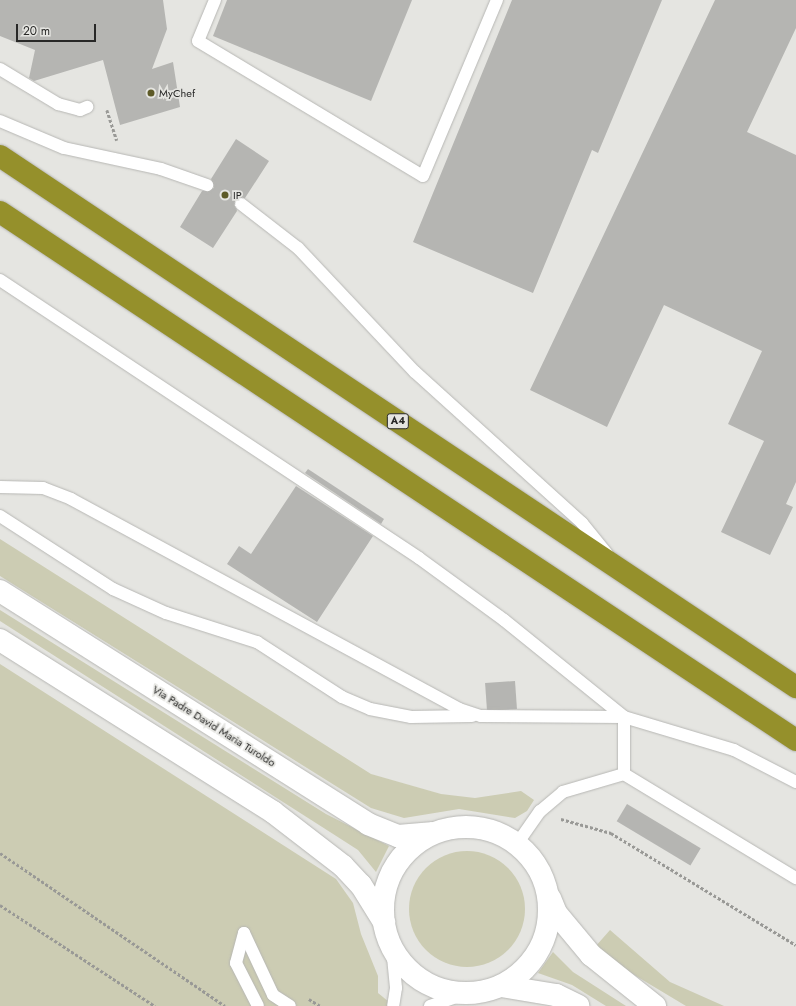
<!DOCTYPE html>
<style>
body{margin:0}
#map{position:relative;width:796px;height:1006px;overflow:hidden;background:#e5e5e1;font-family:Jost,sans-serif}
div>[style]{position:absolute}
.green>*{inset:0;background:#ccccb3}
.round{border-radius:50%}
.building>*{inset:0;background:#b5b5b2;transform-origin:0 0}
.path>*{height:2.5px;margin-top:-1.25px;transform-origin:0;background:repeating-linear-gradient(90deg,#999996 0 3px,transparent 0 5px)}
.roads{filter:drop-shadow(0 0 1px #b7b7b4) drop-shadow(0 0 1px #b7b7b4)}
.service>*{height:12px;margin:-6px;padding:0 6px;transform-origin:6px;border-radius:6px;background:#fff}
.tertiary>*{height:22px;margin:-11px;padding:0 11px;transform-origin:11px;border-radius:11px;background:#fff}
.tertiary>.ring{margin:-11px;padding:0;box-sizing:content-box;background:none;border:22px solid #fff;border-radius:50%}
.motorway>*{height:22px;margin:-11px;padding:0 11px;transform-origin:11px;border-radius:11px;background:#95902b}
.dots>*{width:11px;height:11px;translate:-50% -50%;box-sizing:border-box;border:2px solid #e5e5e1;border-radius:50%}
span{translate:-50% -50%;white-space:nowrap;text-align:center;line-height:1.15;-webkit-text-stroke:3.5px #e5e5e1;paint-order:stroke}
.shield-label span{padding:1px 3px;background:#e5e5e1;border:1px solid;border-radius:3px;-webkit-text-stroke-width:0}
.shield-label{font-size:10px;color:#282827;font-weight:700}
.poi-label{font-size:11px;color:#282827}
.left{translate:0 -50%;text-align:left}
.street-label{font-size:11px;color:#282827}
.scale{position:absolute;left:16px;top:24px;width:80px;height:18px;box-sizing:border-box;border:2px solid #282827;border-top:0;padding-left:5px;font-size:12px;line-height:14px;white-space:nowrap;color:#282827;-webkit-text-stroke:3px #e5e5e1;paint-order:stroke}
</style>
<div id="map">
<div class="green">
<i style="clip-path:polygon(0 539px,371px 774px,441px 794px,475px 798px,521px 791px,534px 800px,527px 811px,515px 818px,459px 809px,404px 818px,371px 808px,0 576px)"></i>
<i style="clip-path:polygon(0 610px,326px 814px,389px 846px,376px 872px,358px 850px,330px 832px,0 621px)"></i>
<i style="clip-path:polygon(0 664px,336px 879px,353px 903px,361px 934px,378px 976px,378px 993px,394px 1006px,0 1006px)"></i>
<i class="round" style="left:409px;top:851px;width:116px;height:116px"></i>
<i style="clip-path:polygon(610px 930px,670px 982px,724px 1006px,686px 1006px,621px 967px,595px 947px)"></i>
<i style="clip-path:polygon(553px 952px,573px 972px,626px 1006px,606px 1006px,572px 985px,538px 973px)"></i>
</div>
<div class="building">
<i style="clip-path:polygon(0 0,163px 0,167px 29px,152px 69px,173px 62px,180px 107px,120px 125px,103px 60px,34px 81px,29px 78px,35px 50px,0 36px)"></i>
<i style="clip-path:polygon(227px 0,412px 0,371px 101px,213px 36px)"></i>
<i style="clip-path:polygon(512px 0,662px 0,598px 153px,592px 150px,533px 293px,413px 242px)"></i>
<i style="clip-path:polygon(715px 0,796px 0,796px 28px,747px 132px,796px 155px,796px 482px,786px 504px,793px 507px,770px 555px,721px 532px,764px 441px,728px 424px,762px 351px,664px 305px,607px 427px,530px 390px)"></i>
<i style="clip-path:polygon(236px 139px,269px 161px,245px 198px,235px 200px,237px 211px,213px 248px,180px 227px,202px 191px,214px 188px,211px 179px)"></i>
<i style="clip-path:polygon(308px 469px,384px 519px,381px 524px,305px 473px)"></i>
<i style="clip-path:polygon(296px 486px,373px 536px,317px 622px,227px 564px,239px 546px,251px 554px)"></i>
<i style="left:515px;top:681px;width:28px;height:30px;rotate:86deg"></i>
<i style="left:627px;top:804px;width:86px;height:20px;rotate:31deg"></i>
</div>
<div class="path">
<i style="left:107px;top:110px;width:32px;rotate:72deg"></i>
<i style="left:561px;top:819px;width:52px;rotate:15.6deg"></i>
<i style="left:611px;top:833px;width:216px;rotate:31.2deg"></i>
<i style="left:0;top:853px;width:272px;rotate:34.2deg"></i>
<i style="left:0;top:905px;width:185px;rotate:33.1deg"></i>
<i style="left:309px;top:999px;width:13px;rotate:32deg"></i>
</div>
<div class="roads">
<div class="service">
<i style="left:215px;top:0;width:44px;rotate:112.5deg"></i>
<i style="left:198px;top:41px;width:262px;rotate:31deg"></i>
<i style="left:423px;top:176px;width:191px;rotate:-67.2deg"></i>
<i style="left:0;top:69px;width:68px;rotate:31.1deg"></i>
<i style="left:58px;top:104px;width:23px;rotate:15deg"></i>
<i style="left:80px;top:110px;width:8px;rotate:-23deg"></i>
<i style="left:0;top:121px;width:69px;rotate:22.9deg"></i>
<i style="left:64px;top:148px;width:99px;rotate:12.2deg"></i>
<i style="left:161px;top:169px;width:49px;rotate:19.2deg"></i>
<i style="left:241px;top:204px;width:72px;rotate:37.7deg"></i>
<i style="left:298px;top:248px;width:170px;rotate:46.7deg"></i>
<i style="left:415px;top:372px;width:225px;rotate:42.1deg"></i>
<i style="left:582px;top:523px;width:40px;rotate:51deg"></i>
<i style="left:0;top:280px;width:503px;rotate:33.56deg"></i>
<i style="left:419px;top:558px;width:105px;rotate:36.1deg"></i>
<i style="left:504px;top:620px;width:154px;rotate:38.9deg"></i>
<i style="left:624px;top:717px;width:115px;rotate:16.7deg"></i>
<i style="left:734px;top:750px;width:70px;rotate:27.3deg"></i>
<i style="left:0;top:487px;width:43px;rotate:1.3deg"></i>
<i style="left:43px;top:488px;width:30px;rotate:21deg"></i>
<i style="left:71px;top:499px;width:441px;rotate:28.4deg"></i>
<i style="left:459px;top:709px;width:23px;rotate:18deg"></i>
<i style="left:481px;top:716px;width:143px;rotate:0.4deg"></i>
<i style="left:624px;top:717px;width:57px;rotate:90deg"></i>
<i style="left:624px;top:774px;width:64px;rotate:163.6deg"></i>
<i style="left:563px;top:792px;width:30px;rotate:140deg"></i>
<i style="left:540px;top:811px;width:40px;rotate:124.9deg"></i>
<i style="left:0;top:516px;width:135px;rotate:32.9deg"></i>
<i style="left:113px;top:589px;width:58px;rotate:24.4deg"></i>
<i style="left:166px;top:613px;width:96px;rotate:17.7deg"></i>
<i style="left:257px;top:642px;width:101px;rotate:32.9deg"></i>
<i style="left:342px;top:697px;width:30px;rotate:23deg"></i>
<i style="left:370px;top:709px;width:42px;rotate:11deg"></i>
<i style="left:411px;top:717px;width:61px;rotate:-0.9deg"></i>
<i style="left:624px;top:774px;width:201px;rotate:31.2deg"></i>
<i style="left:244px;top:933px;width:68px;rotate:64.9deg"></i>
<i style="left:273px;top:995px;width:20px;rotate:33deg"></i>
<i style="left:244px;top:933px;width:31px;rotate:105deg"></i>
<i style="left:236px;top:963px;width:48px;rotate:62.9deg"></i>
<i style="left:392px;top:947px;width:41px;rotate:84.4deg"></i>
<i style="left:396px;top:988px;width:18px;rotate:99deg"></i>
<i style="left:430px;top:1006px;width:39px;rotate:-19deg"></i>
</div>
<div class="tertiary">
<i style="left:0;top:591px;width:436px;rotate:32.3deg"></i>
<i style="left:368px;top:824px;width:32px;rotate:22deg"></i>
<i style="left:398px;top:836px;width:33px;rotate:-5deg"></i>
<i style="left:0;top:640px;width:323px;rotate:32.2deg"></i>
<i style="left:273px;top:812px;width:88px;rotate:37.6deg"></i>
<i style="left:343px;top:866px;width:26px;rotate:47deg"></i>
<i style="left:361px;top:885px;width:44px;rotate:58.1deg"></i>
<i class="ring" style="left:383px;top:827px;width:144px;height:144px"></i>
<i style="left:550px;top:898px;width:16px;rotate:68deg"></i>
<i style="left:556px;top:913px;width:55px;rotate:50.2deg"></i>
<i style="left:591px;top:955px;width:82px;rotate:38.6deg"></i>
<i style="left:501px;top:986px;width:56px;rotate:9.3deg"></i>
<i style="left:556px;top:995px;width:25px;rotate:26deg"></i>
</div>
<div class="motorway">
<i style="left:0;top:156px;width:957px;rotate:33.71deg"></i>
<i style="left:0;top:212px;width:955px;rotate:33.56deg"></i>
</div>
</div>
<div class="dots">
<i style="left:151px;top:93px;background:#5d5a27"></i>
<i style="left:225px;top:195px;background:#5d5a27"></i>
</div>
<div class="shield-label">
<span style="left:398px;top:421px">A4</span>
</div>
<div class="poi-label">
<span class="left" style="left:159px;top:93px">MyChef</span>
<span class="left" style="left:233px;top:195px">IP</span>
</div>
<div class="street-label">
<span style="left:214px;top:726px;rotate:32deg">Via Padre David Maria Turoldo</span>
</div>
<div class="scale">20 m</div>
</div>
